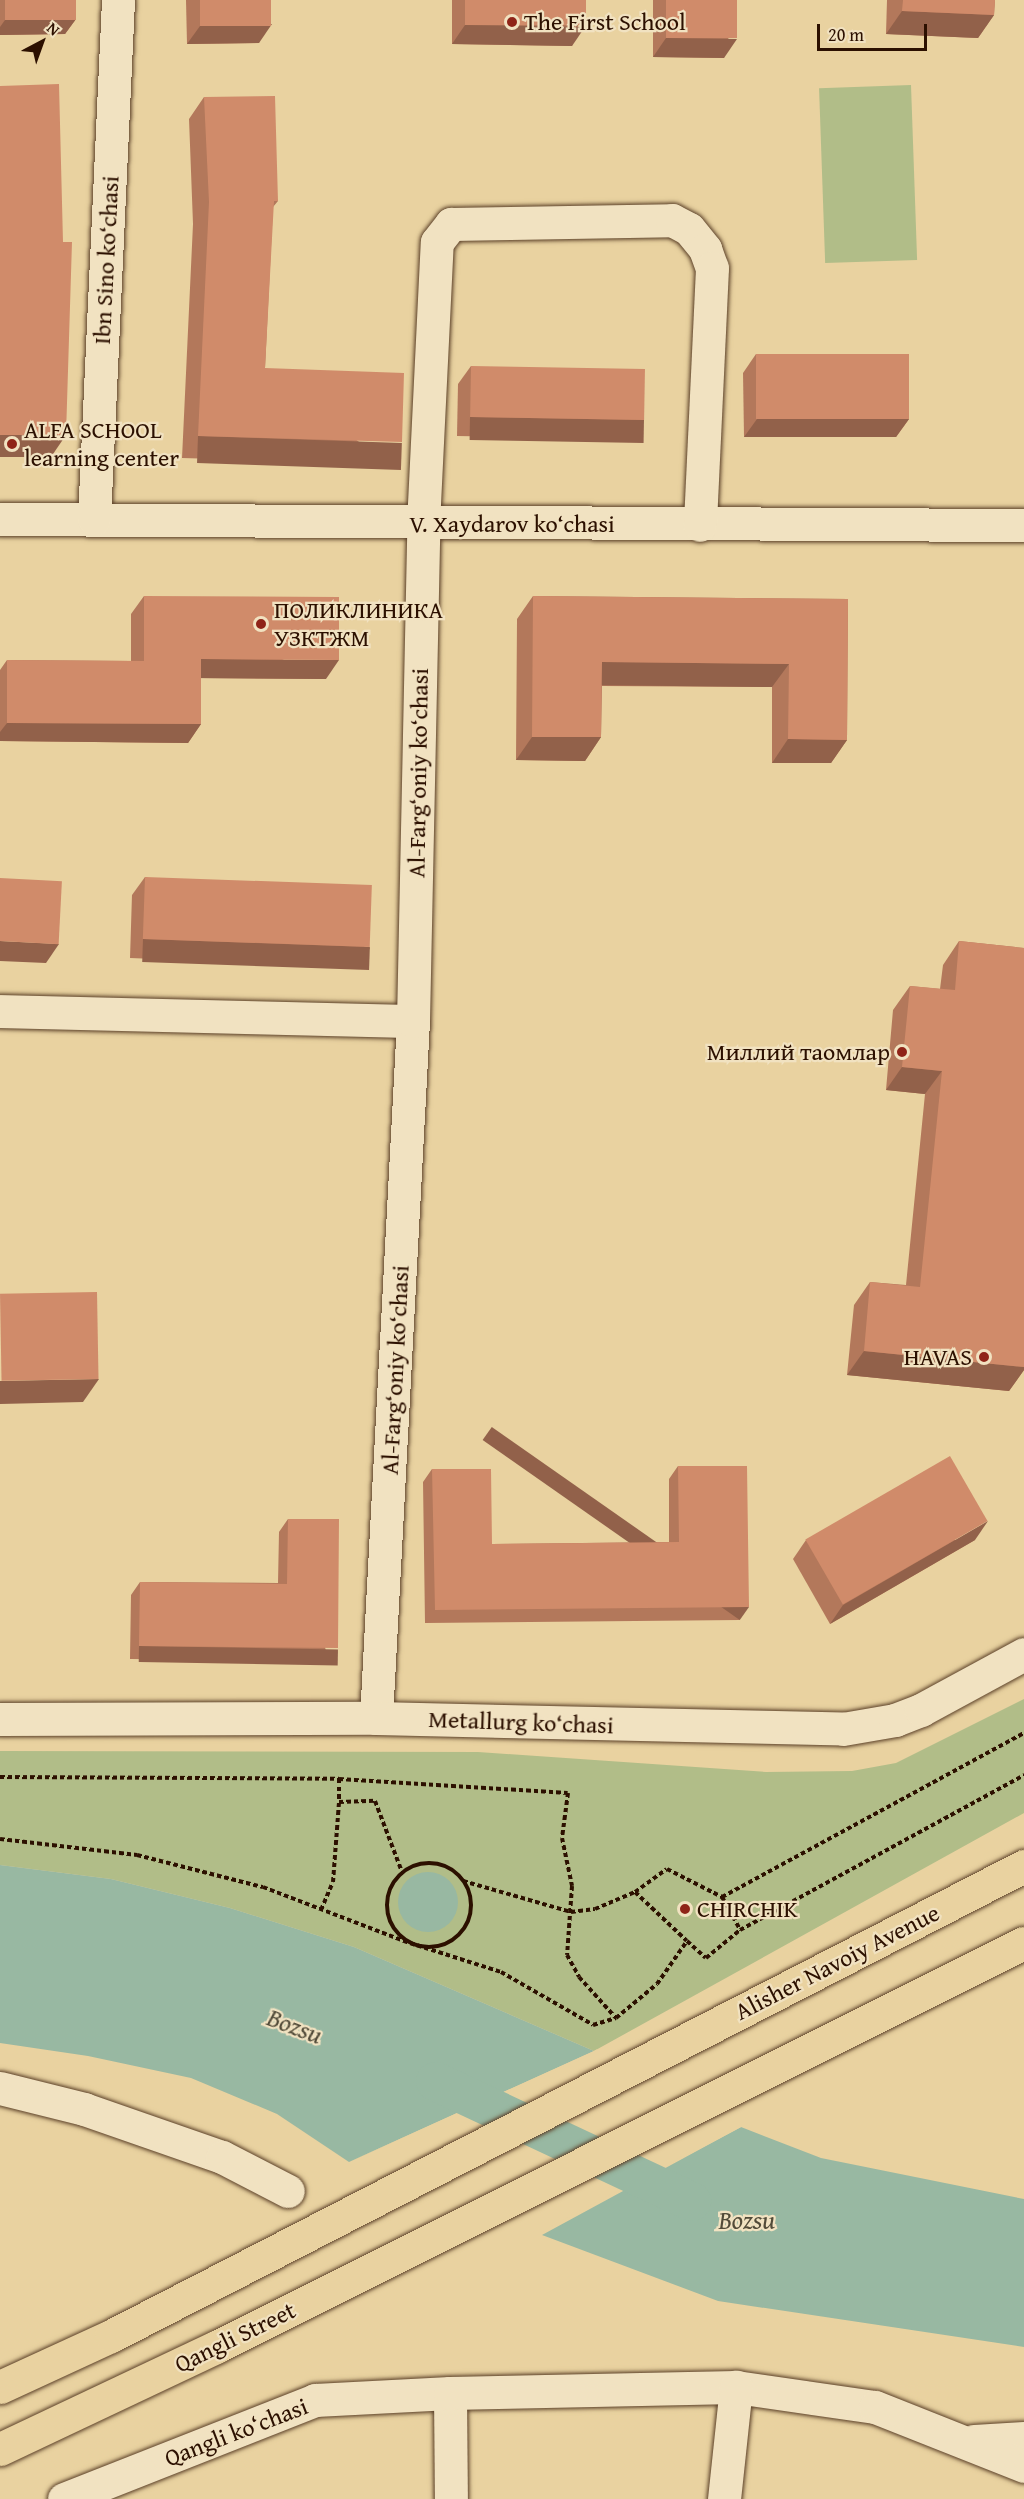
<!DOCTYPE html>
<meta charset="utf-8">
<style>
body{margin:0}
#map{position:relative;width:1024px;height:2499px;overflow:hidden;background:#e9d2a0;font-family:"Gentium Book Plus",serif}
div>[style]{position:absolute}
.green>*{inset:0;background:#b1bd88;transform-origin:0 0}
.water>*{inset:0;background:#98b8a2}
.round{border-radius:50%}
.pier>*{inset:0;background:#e9d2a0}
.canal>*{height:39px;margin:-19.5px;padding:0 19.5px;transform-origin:19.5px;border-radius:19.5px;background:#98b8a2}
.path>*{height:4px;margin-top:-2px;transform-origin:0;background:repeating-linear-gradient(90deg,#2c1000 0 4.5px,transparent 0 7.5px)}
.path>.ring{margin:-2px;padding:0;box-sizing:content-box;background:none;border:4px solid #2c1000;border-radius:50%}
.roads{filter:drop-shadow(0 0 2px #5b4028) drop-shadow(0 0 2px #5b4028)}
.minor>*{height:33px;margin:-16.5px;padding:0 16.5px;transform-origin:16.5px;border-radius:16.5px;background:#f1e2c1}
.major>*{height:33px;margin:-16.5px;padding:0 16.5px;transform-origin:16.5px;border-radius:16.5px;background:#e9d2a0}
.wall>*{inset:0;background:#b3785b}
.shaded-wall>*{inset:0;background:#92614a;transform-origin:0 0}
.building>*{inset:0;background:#d08b6a;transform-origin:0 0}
.dots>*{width:16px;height:16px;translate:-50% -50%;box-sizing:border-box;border:3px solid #f1e2c1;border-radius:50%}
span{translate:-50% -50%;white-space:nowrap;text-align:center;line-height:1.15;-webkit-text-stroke:4.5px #f1e2c1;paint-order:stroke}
.poi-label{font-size:24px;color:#2c1000}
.left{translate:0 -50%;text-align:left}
.right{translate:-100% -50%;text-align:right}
.street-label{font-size:24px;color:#2c1000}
.water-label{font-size:26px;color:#524b39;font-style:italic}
.north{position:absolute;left:12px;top:12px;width:60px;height:60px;-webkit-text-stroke:4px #f1e2c1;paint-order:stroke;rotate:41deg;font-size:16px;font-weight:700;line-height:24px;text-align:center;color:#2c1000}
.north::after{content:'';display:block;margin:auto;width:21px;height:27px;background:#2c1000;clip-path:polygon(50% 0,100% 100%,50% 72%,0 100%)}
.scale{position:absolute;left:817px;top:24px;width:110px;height:27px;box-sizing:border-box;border:3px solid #2c1000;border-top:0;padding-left:8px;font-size:18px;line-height:21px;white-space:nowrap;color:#2c1000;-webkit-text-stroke:4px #f1e2c1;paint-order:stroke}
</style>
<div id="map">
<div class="green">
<i style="left:911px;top:85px;width:175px;height:92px;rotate:88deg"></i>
<i style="clip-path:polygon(1024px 1699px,1024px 1813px,594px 2051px,354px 1947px,230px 1908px,111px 1879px,0 1865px,0 1751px,478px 1752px,766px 1772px,852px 1771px,896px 1763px)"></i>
</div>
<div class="water">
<i style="clip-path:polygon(0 1865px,111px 1879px,230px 1908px,354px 1947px,594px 2051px,349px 2162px,277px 2114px,191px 2078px,88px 2056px,0 2043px)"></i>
<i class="round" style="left:398px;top:1872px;width:60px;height:60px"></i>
<i style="clip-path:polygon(741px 2127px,821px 2158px,1024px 2199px,1024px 2347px,718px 2301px,542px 2235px)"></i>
</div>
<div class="pier">
<i style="clip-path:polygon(597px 2049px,595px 2053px,349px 2162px,594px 2051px)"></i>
<i style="clip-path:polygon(740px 2125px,745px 2125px,539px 2234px,540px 2232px)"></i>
</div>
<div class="canal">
<i style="left:435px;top:2081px;width:283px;rotate:25.1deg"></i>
</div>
<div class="path">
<i style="left:0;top:1777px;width:339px;rotate:0.3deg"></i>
<i style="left:339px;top:1779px;width:23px;rotate:90deg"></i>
<i style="left:339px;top:1802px;width:36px;rotate:-2deg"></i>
<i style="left:375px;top:1801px;width:76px;rotate:69.2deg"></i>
<i style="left:339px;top:1779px;width:229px;rotate:3.5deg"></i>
<i style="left:568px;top:1793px;width:45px;rotate:97.6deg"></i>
<i style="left:562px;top:1838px;width:49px;rotate:78.2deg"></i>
<i style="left:572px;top:1886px;width:69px;rotate:94.1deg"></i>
<i style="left:567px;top:1955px;width:25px;rotate:61deg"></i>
<i style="left:579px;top:1977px;width:55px;rotate:47.9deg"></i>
<i style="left:0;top:1839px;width:138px;rotate:6.7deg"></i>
<i style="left:137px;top:1855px;width:130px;rotate:14.3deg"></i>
<i style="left:263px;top:1887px;width:157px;rotate:20.9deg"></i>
<i style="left:410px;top:1943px;width:96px;rotate:17.7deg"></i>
<i style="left:501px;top:1972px;width:106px;rotate:29.9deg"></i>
<i style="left:593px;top:2025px;width:24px;rotate:-17deg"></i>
<i style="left:616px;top:2018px;width:53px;rotate:-39.7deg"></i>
<i style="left:657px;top:1984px;width:52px;rotate:-55.1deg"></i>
<i style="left:687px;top:1941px;width:25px;rotate:42deg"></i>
<i style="left:706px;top:1958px;width:44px;rotate:-39.5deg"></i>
<i style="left:740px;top:1930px;width:324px;rotate:-28.6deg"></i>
<i class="ring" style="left:387px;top:1863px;width:80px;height:80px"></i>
<i style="left:463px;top:1881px;width:112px;rotate:16deg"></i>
<i style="left:571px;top:1912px;width:24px;rotate:-7deg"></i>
<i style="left:595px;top:1909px;width:43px;rotate:-23deg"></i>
<i style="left:635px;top:1892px;width:39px;rotate:-36deg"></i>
<i style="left:667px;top:1869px;width:62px;rotate:27deg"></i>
<i style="left:722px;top:1897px;width:38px;rotate:61deg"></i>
<i style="left:635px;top:1892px;width:71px;rotate:43.3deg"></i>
<i style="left:722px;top:1897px;width:344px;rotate:-28.5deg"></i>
<i style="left:321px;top:1910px;width:30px;rotate:-67deg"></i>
<i style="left:333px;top:1882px;width:80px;rotate:-85.7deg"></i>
</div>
<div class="roads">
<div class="minor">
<i style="left:0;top:519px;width:1024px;rotate:0.34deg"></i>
<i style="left:94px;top:519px;width:520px;rotate:-87.35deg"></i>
<i style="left:0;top:1011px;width:413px;rotate:1.4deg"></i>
<i style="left:376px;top:1718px;width:698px;rotate:-86.96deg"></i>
<i style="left:413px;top:1021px;width:497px;rotate:-88.8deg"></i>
<i style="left:423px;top:524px;width:282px;rotate:-87.2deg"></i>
<i style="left:437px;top:242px;width:23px;rotate:-52deg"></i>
<i style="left:451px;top:224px;width:221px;rotate:-1deg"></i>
<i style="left:672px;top:220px;width:19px;rotate:28deg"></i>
<i style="left:689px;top:229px;width:26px;rotate:51deg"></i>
<i style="left:705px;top:249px;width:20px;rotate:70deg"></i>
<i style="left:712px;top:268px;width:257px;rotate:92.7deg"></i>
<i style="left:0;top:1719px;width:376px;rotate:-0.2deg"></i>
<i style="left:376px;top:1718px;width:467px;rotate:1.3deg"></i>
<i style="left:843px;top:1729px;width:53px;rotate:-9.8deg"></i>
<i style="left:895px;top:1720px;width:28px;rotate:-21deg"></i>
<i style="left:921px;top:1710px;width:117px;rotate:-28.5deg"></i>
<i style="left:0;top:2088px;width:87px;rotate:14deg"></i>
<i style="left:84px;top:2109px;width:146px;rotate:19.2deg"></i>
<i style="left:222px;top:2157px;width:74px;rotate:27.3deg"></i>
<i style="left:450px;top:2393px;width:106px;rotate:89.5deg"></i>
<i style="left:974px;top:2441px;width:50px;rotate:-3.4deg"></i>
<i style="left:64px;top:2499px;width:270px;rotate:-21.5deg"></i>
<i style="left:315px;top:2400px;width:135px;rotate:-3deg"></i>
<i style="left:450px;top:2393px;width:286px;rotate:-1.2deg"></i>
<i style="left:736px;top:2387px;width:140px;rotate:8.2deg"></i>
<i style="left:875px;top:2407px;width:160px;rotate:21.6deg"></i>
<i style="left:724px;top:2499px;width:113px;rotate:-83.9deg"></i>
</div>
<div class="major">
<i style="left:0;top:2387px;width:122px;rotate:-24.7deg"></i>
<i style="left:111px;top:2336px;width:1027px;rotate:-27.24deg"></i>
<i style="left:0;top:2449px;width:239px;rotate:-25.3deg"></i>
<i style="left:216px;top:2347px;width:903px;rotate:-26.57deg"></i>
</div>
</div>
<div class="wall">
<i style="clip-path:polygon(0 0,76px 0,76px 19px,65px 34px,0 35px)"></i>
<i style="clip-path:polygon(186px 0,271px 0,259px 43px,187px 44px)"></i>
<i style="clip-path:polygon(452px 0,586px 0,572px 46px,452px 44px)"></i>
<i style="clip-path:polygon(653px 0,737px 0,724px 58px,653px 57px)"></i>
<i style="clip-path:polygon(887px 0,995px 0,994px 15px,978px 38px,886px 34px)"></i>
<i style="clip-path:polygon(204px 97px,278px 201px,273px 207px,265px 368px,387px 464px,182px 458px,193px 224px,189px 119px)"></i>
<i style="clip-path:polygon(756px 354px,909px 419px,896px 437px,744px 437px,743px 373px)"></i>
<i style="clip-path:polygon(471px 366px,644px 420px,631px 439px,457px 436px,458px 384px)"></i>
<i style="clip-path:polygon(144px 596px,326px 679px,201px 678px,201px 724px,188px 743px,0 741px,0 670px,7px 660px,131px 661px,131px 614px)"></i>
<i style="clip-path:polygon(533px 596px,848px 599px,847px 740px,831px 763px,772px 763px,772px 687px,602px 686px,601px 737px,585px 761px,516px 760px,517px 619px)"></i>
<i style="clip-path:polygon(145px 877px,370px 948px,357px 967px,130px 958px,132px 895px)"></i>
<i style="clip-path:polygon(959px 941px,1024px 948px,1024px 1370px,1009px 1391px,847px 1375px,854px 1305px,870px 1282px,906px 1285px,925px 1094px,886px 1090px,893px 1010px,910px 986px,940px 989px,943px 965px)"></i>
<i style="clip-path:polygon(678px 1466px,740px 1620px,425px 1623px,423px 1482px,432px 1469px,492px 1544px,669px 1542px,669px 1479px)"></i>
<i style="clip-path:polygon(288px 1519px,329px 1661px,130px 1659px,131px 1595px,140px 1582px,278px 1583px,279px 1532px)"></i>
<i style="clip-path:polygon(806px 1540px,975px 1540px,830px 1624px,793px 1559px)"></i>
</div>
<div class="shaded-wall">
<i style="clip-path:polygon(902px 11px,994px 15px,978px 38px,886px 34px)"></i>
<i style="clip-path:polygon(76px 19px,65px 34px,0 35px,0 27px,5px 20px)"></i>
<i style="clip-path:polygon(272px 24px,259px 43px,187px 44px,200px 26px)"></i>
<i style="clip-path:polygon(465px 25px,585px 27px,572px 46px,452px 44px)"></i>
<i style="clip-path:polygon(666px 38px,737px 39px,724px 58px,653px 57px)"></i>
<i style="left:470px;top:417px;width:174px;height:23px;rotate:1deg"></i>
<i style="clip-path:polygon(757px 419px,909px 419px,896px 437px,744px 437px)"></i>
<i style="clip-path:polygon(0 435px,66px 435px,51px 457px,0 457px)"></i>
<i style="left:198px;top:436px;width:204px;height:27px;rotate:2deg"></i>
<i style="clip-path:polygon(201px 659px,339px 660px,326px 679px,188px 678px)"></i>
<i style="clip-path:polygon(602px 662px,789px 664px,772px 687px,585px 685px)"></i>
<i style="clip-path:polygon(7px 723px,201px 724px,188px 743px,0 741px,0 732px)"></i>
<i style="clip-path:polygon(532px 737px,601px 737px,585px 761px,516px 760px)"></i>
<i style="clip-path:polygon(788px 739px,847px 740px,831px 763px,772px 763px)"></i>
<i style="left:143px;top:939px;width:227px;height:23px;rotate:2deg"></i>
<i style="clip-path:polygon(0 941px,59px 944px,46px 963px,0 961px)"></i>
<i style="clip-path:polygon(902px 1067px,942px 1071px,925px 1094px,886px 1090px)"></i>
<i style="clip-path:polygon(864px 1351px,1024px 1367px,1024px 1370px,1009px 1391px,847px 1375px)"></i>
<i style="clip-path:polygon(99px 1379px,83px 1402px,0 1404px,0 1381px)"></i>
<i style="clip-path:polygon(988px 1521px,975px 1540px,830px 1624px,843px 1605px)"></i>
<i style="left:749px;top:1607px;width:16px;height:314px;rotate:125deg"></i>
<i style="left:139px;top:1646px;width:199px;height:16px;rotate:1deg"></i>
</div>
<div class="building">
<i style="left:5px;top:0;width:71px;height:20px"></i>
<i style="left:200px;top:0;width:71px;height:26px"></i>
<i style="left:465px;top:0;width:121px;height:25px"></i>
<i style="left:666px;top:0;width:71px;height:38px"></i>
<i style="clip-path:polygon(903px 0,995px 0,994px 15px,902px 11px)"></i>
<i style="clip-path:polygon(59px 84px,63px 242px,72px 242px,66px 435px,0 435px,0 86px)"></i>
<i style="clip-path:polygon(275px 96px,278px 201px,274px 201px,265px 368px,404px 373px,402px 442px,198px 436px,209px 202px,204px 97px)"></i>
<i style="left:756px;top:354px;width:153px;height:65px"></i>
<i style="left:471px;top:366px;width:174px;height:51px;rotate:1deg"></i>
<i style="clip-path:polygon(144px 596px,339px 597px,339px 660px,201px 659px,201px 724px,7px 723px,7px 660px,144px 661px)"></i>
<i style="clip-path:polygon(533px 596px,848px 599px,847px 740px,788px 739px,789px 664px,602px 662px,601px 737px,532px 737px)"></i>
<i style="left:145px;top:877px;width:227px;height:62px;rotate:2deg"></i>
<i style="left:0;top:878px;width:62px;height:63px;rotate:3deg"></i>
<i style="clip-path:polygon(959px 941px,1024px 948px,1024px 1367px,864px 1351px,870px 1282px,920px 1287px,942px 1071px,902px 1067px,910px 986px,955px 990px)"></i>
<i style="left:97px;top:1292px;width:87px;height:97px;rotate:89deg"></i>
<i style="left:950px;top:1456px;width:75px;height:167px;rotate:60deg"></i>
<i style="clip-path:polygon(678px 1466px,747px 1466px,749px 1607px,435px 1610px,432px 1469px,491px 1469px,492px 1544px,679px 1542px)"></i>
<i style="clip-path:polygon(288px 1519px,339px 1519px,338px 1648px,139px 1646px,140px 1582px,287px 1584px)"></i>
</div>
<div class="dots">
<i style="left:512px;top:22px;background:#8f2418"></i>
<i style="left:12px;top:444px;background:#8f2418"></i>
<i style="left:261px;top:624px;background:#8f2418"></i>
<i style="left:902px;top:1052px;background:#8f2418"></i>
<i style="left:984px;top:1357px;background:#8f2418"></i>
<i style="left:685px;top:1909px;background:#8f2418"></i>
</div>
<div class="poi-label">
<span class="left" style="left:524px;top:22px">The First School</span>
<span class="left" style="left:24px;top:444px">ALFA SCHOOL<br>learning center</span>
<span class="left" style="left:274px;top:624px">ПОЛИКЛИНИКА<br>УЗКТЖМ</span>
<span class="right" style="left:890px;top:1052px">Миллий таомлар</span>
<span class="right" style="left:972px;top:1357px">HAVAS</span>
<span class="left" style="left:697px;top:1909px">CHIRCHIK</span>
</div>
<div class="street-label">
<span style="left:106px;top:260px;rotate:-87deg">Ibn Sino ko‘chasi</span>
<span style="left:512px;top:524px">V. Xaydarov ko‘chasi</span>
<span style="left:418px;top:773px;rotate:-89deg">Al-Farg‘oniy ko‘chasi</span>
<span style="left:395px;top:1370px;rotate:-87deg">Al-Farg‘oniy ko‘chasi</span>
<span style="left:521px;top:1722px;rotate:2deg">Metallurg ko‘chasi</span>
<span style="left:837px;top:1962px;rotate:-27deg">Alisher Navoiy Avenue</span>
<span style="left:235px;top:2337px;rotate:-26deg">Qangli Street</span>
<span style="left:236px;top:2432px;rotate:-21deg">Qangli ko‘chasi</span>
</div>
<div class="water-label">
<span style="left:295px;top:2026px;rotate:21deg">Bozsu</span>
<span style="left:747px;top:2220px">Bozsu</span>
</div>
<div class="north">N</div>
<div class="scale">20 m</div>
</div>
